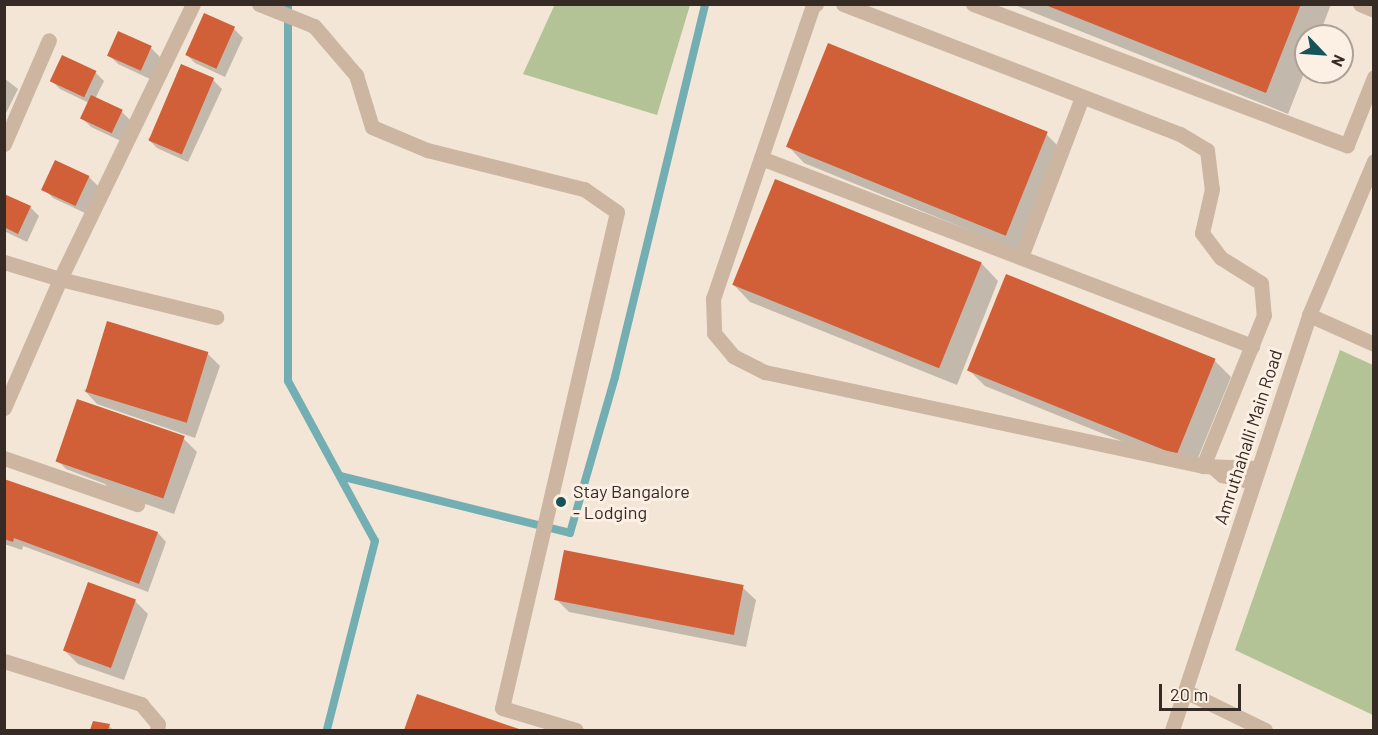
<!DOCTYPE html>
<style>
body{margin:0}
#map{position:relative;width:1378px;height:735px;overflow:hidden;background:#f3e6d6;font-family:Barlow,sans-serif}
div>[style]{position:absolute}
.green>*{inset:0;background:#b3c395}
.shadow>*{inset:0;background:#0003}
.stream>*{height:8px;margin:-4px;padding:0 4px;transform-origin:4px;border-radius:4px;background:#73aeb2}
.building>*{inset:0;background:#d15f37;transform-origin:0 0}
.minor>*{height:15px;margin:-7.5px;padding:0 7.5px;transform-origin:7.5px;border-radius:7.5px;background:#ccb6a2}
.dots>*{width:16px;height:16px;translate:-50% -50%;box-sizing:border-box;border:3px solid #fbf0e3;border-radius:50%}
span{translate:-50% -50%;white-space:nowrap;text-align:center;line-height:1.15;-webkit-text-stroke:6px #fbf0e3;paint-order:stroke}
.street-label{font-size:18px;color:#362a25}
.poi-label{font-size:18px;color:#362a25}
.left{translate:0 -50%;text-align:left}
.frame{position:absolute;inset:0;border:6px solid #362a25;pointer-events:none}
.north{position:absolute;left:1294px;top:24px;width:60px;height:60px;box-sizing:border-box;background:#fbf0e3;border:2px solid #aca197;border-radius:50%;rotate:115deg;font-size:16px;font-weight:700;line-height:24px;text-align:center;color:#362a25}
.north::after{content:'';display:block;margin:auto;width:21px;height:27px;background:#17545a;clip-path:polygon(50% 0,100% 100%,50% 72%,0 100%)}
.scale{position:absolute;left:1159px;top:684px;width:82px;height:27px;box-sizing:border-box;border:3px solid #362a25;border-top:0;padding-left:8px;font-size:18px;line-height:21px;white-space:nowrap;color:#362a25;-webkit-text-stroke:4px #fbf0e3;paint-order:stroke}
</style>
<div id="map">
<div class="green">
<i style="clip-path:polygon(555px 4px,690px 5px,657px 115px,523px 74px)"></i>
<i style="clip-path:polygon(1340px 350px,1373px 365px,1373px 715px,1235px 650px)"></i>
</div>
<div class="shadow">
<i style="clip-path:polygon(1012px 4px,1331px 4px,1319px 36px,1306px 36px,1306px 68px,1288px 114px)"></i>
<i style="clip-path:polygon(204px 15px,234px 29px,243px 38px,225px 77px,195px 63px,186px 54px)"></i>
<i style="clip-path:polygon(151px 48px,160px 57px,150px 79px,118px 64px,109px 55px)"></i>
<i style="clip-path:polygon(95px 72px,104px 81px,95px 99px,122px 112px,131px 121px,121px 141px,91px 127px,82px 118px,89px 103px,60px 89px,51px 80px)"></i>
<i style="clip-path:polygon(4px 78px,18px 89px,4px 117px)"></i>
<i style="clip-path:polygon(213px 80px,222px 89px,188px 162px,157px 148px,148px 139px)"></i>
<i style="clip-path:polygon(1046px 134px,1063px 151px,1022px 252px,804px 163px,788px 146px)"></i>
<i style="clip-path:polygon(89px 177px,98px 186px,85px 213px,53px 198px,44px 189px)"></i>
<i style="clip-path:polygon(776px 181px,982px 264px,998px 281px,957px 385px,750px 302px,734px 285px)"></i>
<i style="clip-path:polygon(4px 196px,30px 207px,39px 216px,27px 242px,4px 231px)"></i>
<i style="clip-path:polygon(207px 353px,220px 366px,195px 438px,97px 404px,84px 390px)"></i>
<i style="clip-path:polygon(1214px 360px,1231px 377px,1193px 470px,985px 386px,969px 370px)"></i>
<i style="clip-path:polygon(184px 439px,197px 452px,174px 514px,114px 493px,105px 484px,66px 469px,57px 460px)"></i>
<i style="clip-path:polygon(4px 481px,158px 533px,166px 542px,148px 592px,23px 546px,22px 550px,4px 544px)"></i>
<i style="clip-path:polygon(742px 587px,756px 600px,746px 647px,569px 612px,556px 599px)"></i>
<i style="clip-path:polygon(135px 601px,148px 614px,124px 680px,78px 664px,65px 651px)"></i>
<i style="clip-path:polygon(418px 696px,519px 730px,406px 730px)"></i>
<i style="clip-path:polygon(94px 722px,109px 726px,113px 730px,92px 730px)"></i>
</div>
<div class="stream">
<i style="left:288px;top:4px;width:377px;rotate:90deg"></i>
<i style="left:288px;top:381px;width:182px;rotate:61.5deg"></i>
<i style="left:375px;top:541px;width:195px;rotate:104.3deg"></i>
<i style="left:340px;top:476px;width:237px;rotate:13.9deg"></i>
<i style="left:570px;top:533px;width:162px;rotate:-73.9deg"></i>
<i style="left:615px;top:377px;width:384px;rotate:-76.4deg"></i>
</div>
<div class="building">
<i style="clip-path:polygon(1043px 4px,1301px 4px,1266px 93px)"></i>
<i style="left:204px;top:13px;width:34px;height:46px;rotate:24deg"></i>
<i style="left:118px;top:31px;width:37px;height:27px;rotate:24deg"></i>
<i style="left:828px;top:43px;width:237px;height:112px;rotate:22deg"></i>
<i style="left:62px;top:55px;width:38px;height:29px;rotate:25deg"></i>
<i style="left:181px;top:64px;width:36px;height:83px;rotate:23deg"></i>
<i style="left:91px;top:95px;width:35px;height:26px;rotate:25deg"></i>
<i style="left:55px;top:160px;width:38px;height:33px;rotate:25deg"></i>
<i style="left:775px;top:179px;width:223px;height:114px;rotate:22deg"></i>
<i style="clip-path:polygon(4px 194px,31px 206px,18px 234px,4px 227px)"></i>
<i style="left:1006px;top:274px;width:226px;height:104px;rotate:22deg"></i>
<i style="left:107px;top:321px;width:106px;height:74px;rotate:17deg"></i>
<i style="left:77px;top:399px;width:114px;height:66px;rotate:19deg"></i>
<i style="clip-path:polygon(4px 479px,158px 532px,139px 584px,14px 538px,13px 542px,4px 539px)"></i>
<i style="left:564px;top:550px;width:183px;height:51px;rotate:11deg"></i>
<i style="left:88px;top:582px;width:51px;height:73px;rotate:20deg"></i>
<i style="clip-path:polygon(417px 694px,522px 730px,404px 730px)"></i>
<i style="clip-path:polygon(93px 721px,110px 724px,108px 730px,90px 730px)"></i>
</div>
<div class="minor">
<i style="left:259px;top:4px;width:59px;rotate:21.8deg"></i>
<i style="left:314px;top:26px;width:65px;rotate:49.4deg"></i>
<i style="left:356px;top:75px;width:54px;rotate:72.9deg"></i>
<i style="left:372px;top:127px;width:60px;rotate:22.7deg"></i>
<i style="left:427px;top:150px;width:162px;rotate:14deg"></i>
<i style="left:584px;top:189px;width:40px;rotate:34.9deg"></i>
<i style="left:617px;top:212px;width:509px;rotate:103.05deg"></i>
<i style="left:502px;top:708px;width:77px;rotate:16.6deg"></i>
<i style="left:816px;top:4px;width:3px;rotate:162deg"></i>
<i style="left:813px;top:5px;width:310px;rotate:108.8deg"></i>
<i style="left:713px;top:298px;width:35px;rotate:88deg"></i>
<i style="left:714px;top:333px;width:30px;rotate:50deg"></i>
<i style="left:733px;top:356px;width:36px;rotate:27deg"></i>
<i style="left:765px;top:372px;width:448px;rotate:12.1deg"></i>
<i style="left:1203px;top:466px;width:54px;rotate:2.1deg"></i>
<i style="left:843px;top:4px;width:361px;rotate:21.1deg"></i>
<i style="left:1180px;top:134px;width:31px;rotate:31deg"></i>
<i style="left:1207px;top:150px;width:39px;rotate:83deg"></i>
<i style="left:1212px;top:189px;width:45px;rotate:102.8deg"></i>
<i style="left:1202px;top:233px;width:31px;rotate:53deg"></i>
<i style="left:1221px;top:258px;width:47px;rotate:32deg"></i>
<i style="left:1261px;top:283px;width:32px;rotate:85deg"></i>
<i style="left:1264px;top:315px;width:163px;rotate:112deg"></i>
<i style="left:973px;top:4px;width:400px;rotate:20.7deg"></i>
<i style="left:1347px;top:145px;width:73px;rotate:-68.3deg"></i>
<i style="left:1360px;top:4px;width:15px;rotate:23deg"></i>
<i style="left:4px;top:144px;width:113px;rotate:-66.6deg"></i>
<i style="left:761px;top:158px;width:526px;rotate:20.95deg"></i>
<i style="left:1021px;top:257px;width:171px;rotate:-69.1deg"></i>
<i style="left:4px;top:262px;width:59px;rotate:16.9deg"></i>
<i style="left:60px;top:279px;width:305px;rotate:-64.2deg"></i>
<i style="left:1309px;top:315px;width:71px;rotate:24deg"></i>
<i style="left:4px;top:408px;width:141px;rotate:-66.5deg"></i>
<i style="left:60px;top:279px;width:161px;rotate:13.7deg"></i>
<i style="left:4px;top:458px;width:141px;rotate:19.1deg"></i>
<i style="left:1214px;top:468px;width:11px;rotate:41deg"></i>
<i style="left:1222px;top:475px;width:31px;rotate:13deg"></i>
<i style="left:4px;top:661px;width:144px;rotate:17.4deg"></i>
<i style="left:141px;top:704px;width:26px;rotate:50deg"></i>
<i style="left:158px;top:724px;width:6px;rotate:99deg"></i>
<i style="left:1185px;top:691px;width:89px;rotate:26deg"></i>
<i style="left:1172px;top:730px;width:437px;rotate:-71.7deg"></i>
<i style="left:1309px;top:315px;width:167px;rotate:-67.1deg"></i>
</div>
<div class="dots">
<i style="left:561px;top:502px;background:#17545a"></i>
</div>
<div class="street-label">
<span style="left:1248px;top:437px;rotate:-72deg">Amruthahalli Main Road</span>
</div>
<div class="poi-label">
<span class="left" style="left:573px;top:502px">Stay Bangalore<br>- Lodging</span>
</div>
<div class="frame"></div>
<div class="north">N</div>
<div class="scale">20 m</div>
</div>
